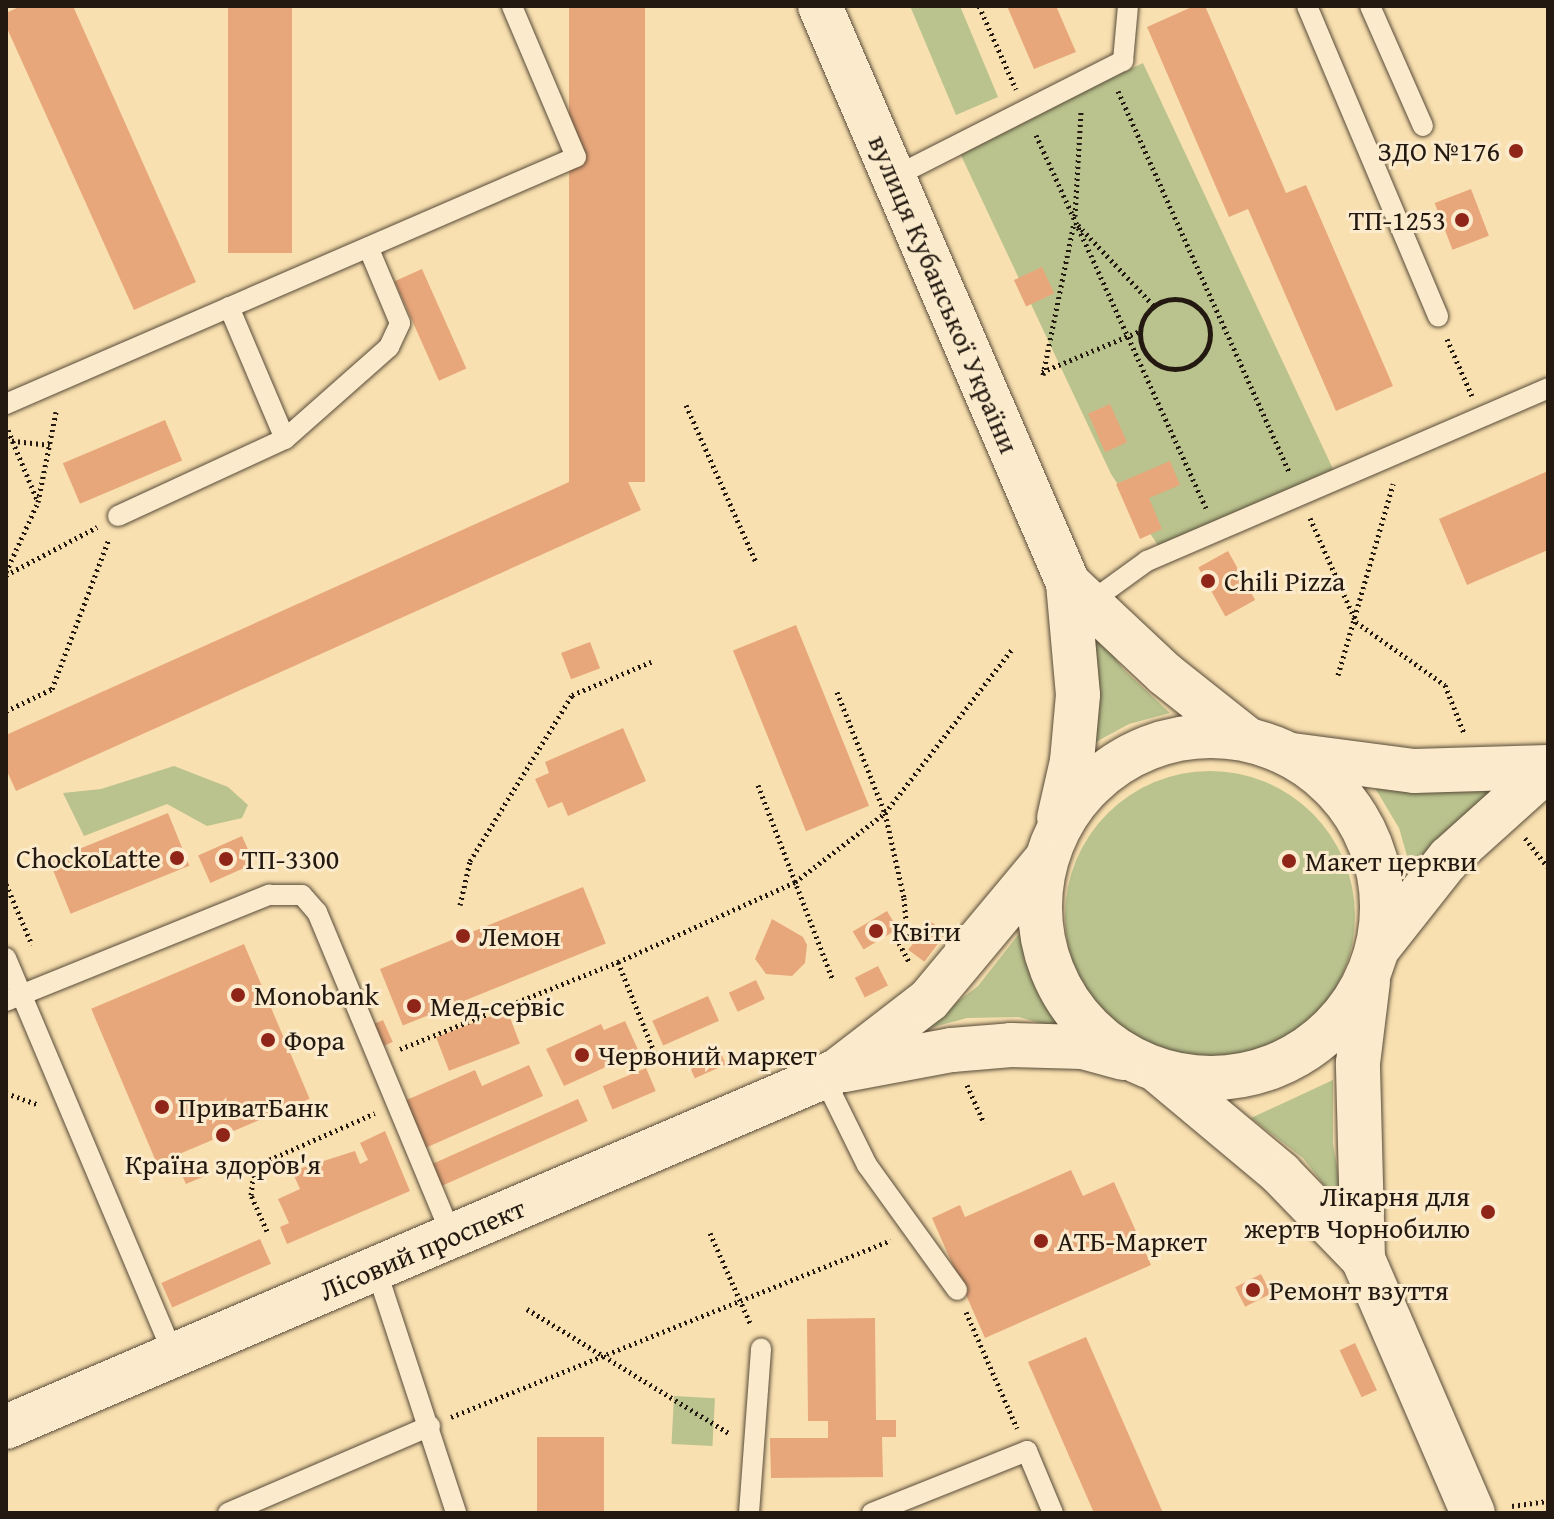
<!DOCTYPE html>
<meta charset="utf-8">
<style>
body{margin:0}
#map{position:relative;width:1554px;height:1519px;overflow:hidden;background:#f9e0b0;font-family:"Gentium Book Plus",serif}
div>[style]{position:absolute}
.green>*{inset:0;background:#bac38e;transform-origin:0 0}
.round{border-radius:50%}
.building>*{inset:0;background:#e8a77b;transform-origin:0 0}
.path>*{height:5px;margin-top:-2.5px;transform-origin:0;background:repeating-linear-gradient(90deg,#231911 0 2px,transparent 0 6px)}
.path>.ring{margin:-2.5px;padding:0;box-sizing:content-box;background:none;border:5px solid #231911;border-radius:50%}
.roads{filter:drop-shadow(0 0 2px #584b39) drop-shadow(0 0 2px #584b39)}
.service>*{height:20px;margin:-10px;padding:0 10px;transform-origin:10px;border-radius:10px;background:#fbebcc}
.tertiary>*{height:44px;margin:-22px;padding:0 22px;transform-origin:22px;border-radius:22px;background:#fbebcc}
.tertiary>.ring{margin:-22px;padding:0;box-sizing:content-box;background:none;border:44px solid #fbebcc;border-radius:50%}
.dots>*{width:22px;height:22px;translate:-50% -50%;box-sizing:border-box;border:4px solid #fbebcc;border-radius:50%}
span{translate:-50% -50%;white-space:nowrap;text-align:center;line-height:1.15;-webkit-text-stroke:6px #fbebcc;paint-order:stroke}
.poi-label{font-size:28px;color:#231911}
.right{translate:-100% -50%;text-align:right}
.left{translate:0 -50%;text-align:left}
.street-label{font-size:28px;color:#231911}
.frame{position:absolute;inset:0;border:8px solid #231911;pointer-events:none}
</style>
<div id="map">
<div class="green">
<i style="clip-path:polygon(910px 6px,960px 6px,998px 97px,956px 115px)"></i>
<i style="clip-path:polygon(1143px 63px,1333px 469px,1161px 550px,1111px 474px,958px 149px)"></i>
<i style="clip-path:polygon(1081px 610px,1123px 669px,1170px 713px,1129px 724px,1094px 743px)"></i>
<i style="clip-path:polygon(174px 766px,228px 787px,248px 805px,242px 818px,207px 826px,167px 804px,84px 836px,63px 793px,101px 789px)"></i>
<i class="round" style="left:1065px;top:771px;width:290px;height:290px"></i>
<i style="clip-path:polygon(1510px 778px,1412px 873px,1399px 828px,1375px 788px)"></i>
<i style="clip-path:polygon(1022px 930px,1028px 967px,1045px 1002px,1069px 1031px,1019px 1017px,967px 1018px,919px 1031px,978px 986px)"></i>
<i style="clip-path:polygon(1333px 1080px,1333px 1144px,1345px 1212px,1303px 1158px,1251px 1118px)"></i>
<i style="left:674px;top:1396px;width:41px;height:48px;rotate:3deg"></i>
</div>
<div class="building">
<i style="clip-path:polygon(21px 6px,73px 6px,196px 282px,134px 310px,6px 26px,6px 13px)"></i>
<i style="left:228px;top:6px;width:64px;height:247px"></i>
<i style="left:569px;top:6px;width:76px;height:476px"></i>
<i style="clip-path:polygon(1007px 6px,1056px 6px,1076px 52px,1034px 69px)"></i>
<i style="clip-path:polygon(1194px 6px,1205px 6px,1286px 193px,1306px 185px,1393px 386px,1336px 411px,1248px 209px,1229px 217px,1147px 27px)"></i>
<i style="left:1471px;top:189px;width:50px;height:39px;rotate:69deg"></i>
<i style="left:1042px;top:267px;width:29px;height:31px;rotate:65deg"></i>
<i style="left:422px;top:269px;width:109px;height:30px;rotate:66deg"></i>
<i style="left:1110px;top:404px;width:42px;height:24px;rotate:66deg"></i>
<i style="left:165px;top:420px;width:44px;height:111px;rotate:67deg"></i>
<i style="clip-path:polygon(618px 460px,641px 510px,16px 791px,6px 769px,6px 735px)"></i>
<i style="clip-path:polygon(1170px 461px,1180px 485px,1149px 498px,1162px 529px,1140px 539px,1116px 484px)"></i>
<i style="clip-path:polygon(1548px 471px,1548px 550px,1467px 585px,1439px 519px)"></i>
<i style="left:1228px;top:551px;width:56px;height:34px;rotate:61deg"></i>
<i style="left:796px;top:625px;width:195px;height:68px;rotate:68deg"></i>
<i style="left:590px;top:642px;width:28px;height:31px;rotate:69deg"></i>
<i style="clip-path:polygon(623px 728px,646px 781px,568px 816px,562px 802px,548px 808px,535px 779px,549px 773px,545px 762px)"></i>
<i style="left:168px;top:813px;width:57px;height:128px;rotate:68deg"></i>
<i style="left:242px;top:836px;width:30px;height:48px;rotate:66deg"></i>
<i style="left:583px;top:887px;width:61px;height:219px;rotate:68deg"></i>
<i style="left:887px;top:911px;width:21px;height:40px;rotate:59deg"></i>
<i style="clip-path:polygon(772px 919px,803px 937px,807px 945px,805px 963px,792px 976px,766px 974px,755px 959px)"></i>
<i style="left:930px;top:921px;width:20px;height:36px;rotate:37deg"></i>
<i style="left:244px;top:944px;width:168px;height:166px;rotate:67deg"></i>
<i style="left:878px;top:966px;width:22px;height:26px;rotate:63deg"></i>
<i style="left:756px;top:980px;width:21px;height:30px;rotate:65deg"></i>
<i style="left:708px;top:996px;width:27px;height:61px;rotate:66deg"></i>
<i style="left:507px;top:1010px;width:36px;height:76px;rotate:69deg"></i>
<i style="left:383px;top:1020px;width:24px;height:13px;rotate:66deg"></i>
<i style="clip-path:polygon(625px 1021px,639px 1052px,564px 1086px,546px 1049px,601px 1024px,604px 1030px)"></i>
<i style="left:719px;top:1049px;width:17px;height:34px;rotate:66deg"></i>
<i style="clip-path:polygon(529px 1065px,543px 1096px,423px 1149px,402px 1102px,475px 1070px,482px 1086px)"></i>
<i style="left:646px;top:1068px;width:25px;height:47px;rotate:67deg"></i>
<i style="left:578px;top:1099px;width:24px;height:162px;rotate:66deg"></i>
<i style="clip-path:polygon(385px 1131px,410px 1191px,287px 1244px,280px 1227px,289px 1223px,278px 1199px,300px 1189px,292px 1171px,355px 1151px,360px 1164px,368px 1160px,360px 1143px)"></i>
<i style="left:204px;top:1160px;width:15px;height:26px;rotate:67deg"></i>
<i style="clip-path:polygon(1071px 1170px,1083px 1196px,1114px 1182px,1151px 1265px,985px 1338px,932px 1218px,960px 1205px,965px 1217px)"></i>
<i style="left:260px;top:1239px;width:27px;height:108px;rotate:66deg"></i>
<i style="left:1261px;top:1274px;width:22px;height:29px;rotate:63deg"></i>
<i style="clip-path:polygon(875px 1318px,876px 1420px,896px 1420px,896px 1437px,882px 1437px,883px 1477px,771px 1478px,770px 1438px,828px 1438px,828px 1421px,808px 1421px,807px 1319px)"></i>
<i style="clip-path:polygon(1086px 1337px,1163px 1513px,1094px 1513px,1028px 1362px)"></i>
<i style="left:1355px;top:1343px;width:52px;height:17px;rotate:65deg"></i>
<i style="left:537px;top:1437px;width:67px;height:76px"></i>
</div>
<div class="path">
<i style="left:979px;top:6px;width:91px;rotate:66deg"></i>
<i style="left:1118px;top:91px;width:419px;rotate:65.8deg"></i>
<i style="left:1036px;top:135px;width:410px;rotate:65.5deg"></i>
<i style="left:1075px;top:216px;width:105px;rotate:-86.7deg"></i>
<i style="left:1078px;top:225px;width:111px;rotate:46.8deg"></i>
<i class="ring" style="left:1140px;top:299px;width:65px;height:65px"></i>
<i style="left:1447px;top:339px;width:62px;rotate:66.3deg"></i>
<i style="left:1042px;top:372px;width:106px;rotate:-22.7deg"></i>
<i style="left:1043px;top:375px;width:156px;rotate:-78.5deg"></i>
<i style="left:686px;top:405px;width:172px;rotate:66deg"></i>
<i style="left:8px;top:430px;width:78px;rotate:67.4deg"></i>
<i style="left:6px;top:440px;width:44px;rotate:6.5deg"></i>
<i style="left:1310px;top:518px;width:114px;rotate:66.1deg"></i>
<i style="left:1356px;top:622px;width:109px;rotate:35.3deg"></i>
<i style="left:1445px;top:685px;width:52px;rotate:68.4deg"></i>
<i style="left:6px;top:572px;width:77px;rotate:-65.4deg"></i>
<i style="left:38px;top:502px;width:92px;rotate:-78.7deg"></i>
<i style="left:6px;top:575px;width:103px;rotate:-27.8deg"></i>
<i style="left:1338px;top:675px;width:199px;rotate:-73.9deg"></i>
<i style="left:837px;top:692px;width:130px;rotate:68.4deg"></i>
<i style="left:885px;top:813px;width:87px;rotate:77.4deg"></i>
<i style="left:904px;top:898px;width:38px;rotate:85deg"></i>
<i style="left:6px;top:711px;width:51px;rotate:-25.6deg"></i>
<i style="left:52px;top:689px;width:160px;rotate:-69.2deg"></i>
<i style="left:758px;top:785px;width:209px;rotate:69deg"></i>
<i style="left:1525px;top:838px;width:36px;rotate:52deg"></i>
<i style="left:6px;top:884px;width:66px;rotate:66.9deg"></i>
<i style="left:460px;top:905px;width:45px;rotate:-77.2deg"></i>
<i style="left:470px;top:861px;width:195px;rotate:-58.4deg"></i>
<i style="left:572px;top:695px;width:86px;rotate:-22.7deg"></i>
<i style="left:899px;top:943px;width:24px;rotate:62deg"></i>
<i style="left:618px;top:962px;width:99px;rotate:68.1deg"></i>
<i style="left:400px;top:1049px;width:235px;rotate:-21.8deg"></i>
<i style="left:618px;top:962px;width:194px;rotate:-24.3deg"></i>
<i style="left:795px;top:882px;width:113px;rotate:-37.5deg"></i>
<i style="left:885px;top:813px;width:207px;rotate:-52.2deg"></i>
<i style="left:967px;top:1085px;width:42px;rotate:65.9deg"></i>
<i style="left:6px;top:1093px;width:35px;rotate:20deg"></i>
<i style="left:267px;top:1231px;width:39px;rotate:-114deg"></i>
<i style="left:251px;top:1195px;width:24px;rotate:-83deg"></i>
<i style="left:254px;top:1171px;width:13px;rotate:-42deg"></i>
<i style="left:264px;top:1162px;width:121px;rotate:-23.8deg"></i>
<i style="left:710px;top:1233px;width:101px;rotate:66deg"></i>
<i style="left:527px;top:1309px;width:238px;rotate:31.6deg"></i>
<i style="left:966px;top:1312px;width:127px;rotate:66.3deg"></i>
<i style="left:451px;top:1417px;width:474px;rotate:-21.9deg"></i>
<i style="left:1512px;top:1506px;width:36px;rotate:-8deg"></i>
</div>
<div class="roads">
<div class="service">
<i style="left:1307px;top:6px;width:337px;rotate:67.1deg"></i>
<i style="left:1370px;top:6px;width:131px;rotate:66.2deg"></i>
<i style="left:894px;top:177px;width:257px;rotate:-26.9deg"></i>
<i style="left:1123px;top:61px;width:55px;rotate:-84.8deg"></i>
<i style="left:229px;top:307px;width:143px;rotate:67deg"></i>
<i style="left:6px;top:404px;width:621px;rotate:-23.43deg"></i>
<i style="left:576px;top:157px;width:164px;rotate:-113deg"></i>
<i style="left:118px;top:516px;width:184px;rotate:-24.8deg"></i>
<i style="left:285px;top:439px;width:139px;rotate:-41.5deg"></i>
<i style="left:389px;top:347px;width:26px;rotate:-65deg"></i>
<i style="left:400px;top:323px;width:82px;rotate:-112.8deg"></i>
<i style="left:1089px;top:603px;width:72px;rotate:-35.9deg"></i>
<i style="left:1147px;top:561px;width:437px;rotate:-23.3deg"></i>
<i style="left:6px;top:958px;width:430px;rotate:67.1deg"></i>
<i style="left:6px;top:1001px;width:284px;rotate:-22deg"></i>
<i style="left:269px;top:895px;width:33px"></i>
<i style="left:302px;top:895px;width:23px;rotate:49deg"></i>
<i style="left:317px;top:912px;width:352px;rotate:67.4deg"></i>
<i style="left:824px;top:1078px;width:97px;rotate:63.7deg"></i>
<i style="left:867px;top:1165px;width:154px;rotate:54.2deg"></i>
<i style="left:376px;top:1269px;width:257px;rotate:71.8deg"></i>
<i style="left:228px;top:1513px;width:220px;rotate:-23.3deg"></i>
<i style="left:749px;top:1513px;width:165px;rotate:-85.8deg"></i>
<i style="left:872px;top:1513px;width:167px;rotate:-21.8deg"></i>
<i style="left:1027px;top:1451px;width:67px;rotate:67.2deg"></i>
</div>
<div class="tertiary">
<i style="left:820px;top:6px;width:628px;rotate:66.74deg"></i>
<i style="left:1068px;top:583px;width:112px;rotate:84.9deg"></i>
<i style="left:1078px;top:695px;width:66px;rotate:95.2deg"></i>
<i style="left:1072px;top:761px;width:58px;rotate:102.8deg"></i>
<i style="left:1068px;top:583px;width:133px;rotate:43.2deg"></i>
<i style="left:1165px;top:674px;width:105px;rotate:38.4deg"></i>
<i class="ring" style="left:1040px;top:736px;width:298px;height:298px"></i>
<i style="left:1292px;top:755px;width:123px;rotate:7.5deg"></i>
<i style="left:1414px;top:771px;width:134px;rotate:-1.7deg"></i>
<i style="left:1378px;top:948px;width:115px;rotate:-51.7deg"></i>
<i style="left:1449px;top:858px;width:133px;rotate:-42deg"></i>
<i style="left:844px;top:1070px;width:110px;rotate:-10.5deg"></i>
<i style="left:952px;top:1050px;width:59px;rotate:-4.8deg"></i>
<i style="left:1011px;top:1045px;width:72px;rotate:1.6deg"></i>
<i style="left:1083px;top:1047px;width:41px;rotate:15.4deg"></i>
<i style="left:1158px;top:1071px;width:160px;rotate:39.9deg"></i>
<i style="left:1281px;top:1174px;width:118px;rotate:46deg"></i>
<i style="left:1363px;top:1259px;width:277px;rotate:66.6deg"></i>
<i style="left:1363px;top:1259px;width:196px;rotate:-91.5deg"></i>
<i style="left:1358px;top:1063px;width:82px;rotate:-83deg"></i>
<i style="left:6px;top:1427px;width:904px;rotate:-23.19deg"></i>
<i style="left:837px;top:1071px;width:116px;rotate:-37.7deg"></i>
<i style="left:929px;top:1000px;width:181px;rotate:-50.2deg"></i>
</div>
</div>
<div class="dots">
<i style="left:1516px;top:151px;background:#8f2418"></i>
<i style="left:1462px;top:220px;background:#8f2418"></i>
<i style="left:1208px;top:581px;background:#8f2418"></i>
<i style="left:177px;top:858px;background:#8f2418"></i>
<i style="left:226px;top:859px;background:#8f2418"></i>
<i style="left:1289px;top:861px;background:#8f2418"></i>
<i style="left:876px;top:931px;background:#8f2418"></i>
<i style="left:463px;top:936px;background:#8f2418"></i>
<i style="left:238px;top:995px;background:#8f2418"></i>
<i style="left:414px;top:1006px;background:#8f2418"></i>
<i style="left:268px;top:1040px;background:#8f2418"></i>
<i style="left:582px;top:1055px;background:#8f2418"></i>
<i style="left:162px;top:1107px;background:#8f2418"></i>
<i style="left:223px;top:1135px;background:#8f2418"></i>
<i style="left:1488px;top:1212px;background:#8f2418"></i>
<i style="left:1041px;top:1241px;background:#8f2418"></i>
<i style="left:1253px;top:1290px;background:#8f2418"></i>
</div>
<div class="poi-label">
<span class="right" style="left:1500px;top:151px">ЗДО №176</span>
<span class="right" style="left:1446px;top:220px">ТП-1253</span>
<span class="left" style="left:1224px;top:581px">Chili Pizza</span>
<span class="right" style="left:161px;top:858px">ChockoLatte</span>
<span class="left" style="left:242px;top:859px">ТП-3300</span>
<span class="left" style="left:1305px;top:861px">Макет церкви</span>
<span class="left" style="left:892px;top:931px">Квіти</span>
<span class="left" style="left:479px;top:936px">Лемон</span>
<span class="left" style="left:254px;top:995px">Monobank</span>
<span class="left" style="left:430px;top:1006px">Мед-сервіс</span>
<span class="left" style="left:284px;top:1040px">Фора</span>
<span class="left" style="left:598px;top:1055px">Червоний маркет</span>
<span class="left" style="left:178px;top:1107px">ПриватБанк</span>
<span style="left:223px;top:1164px">Країна здоров'я</span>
<span class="right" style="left:1470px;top:1212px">Лікарня для<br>жертв Чорнобилю</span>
<span class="left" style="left:1057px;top:1241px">АТБ-Маркет</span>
<span class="left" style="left:1269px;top:1290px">Ремонт взуття</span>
</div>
<div class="street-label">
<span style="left:944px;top:294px;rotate:67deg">вулиця Кубанської України</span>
<span style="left:422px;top:1249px;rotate:-23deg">Лісовий проспект</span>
</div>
<div class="frame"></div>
</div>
